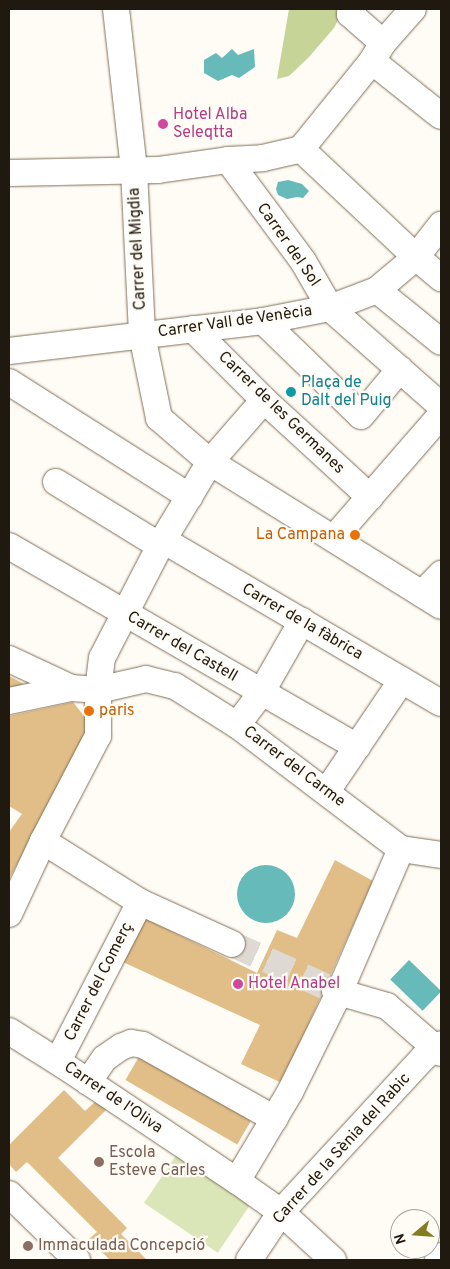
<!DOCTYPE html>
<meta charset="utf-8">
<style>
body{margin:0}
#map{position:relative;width:450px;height:1269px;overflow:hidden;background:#fffbf5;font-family:Overpass,sans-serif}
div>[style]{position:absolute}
.green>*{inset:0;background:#dae5b8;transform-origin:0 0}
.forest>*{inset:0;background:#c7d498}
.water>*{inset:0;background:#67baba;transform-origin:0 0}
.round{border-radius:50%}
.building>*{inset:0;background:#e1bd87;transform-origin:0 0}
.minor-tunnel>*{height:26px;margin-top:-13px;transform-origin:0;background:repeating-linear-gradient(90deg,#ded9d2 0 26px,transparent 0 39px)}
.roads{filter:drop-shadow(0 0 1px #807057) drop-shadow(0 0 1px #807057)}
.minor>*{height:26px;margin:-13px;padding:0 13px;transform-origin:13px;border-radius:13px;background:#fff}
.dots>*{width:14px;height:14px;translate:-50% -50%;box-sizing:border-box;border:2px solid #fffbf5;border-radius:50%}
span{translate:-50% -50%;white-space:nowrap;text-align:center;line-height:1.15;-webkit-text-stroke:4.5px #fffbf5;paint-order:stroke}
.hotel-label{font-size:16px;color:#b23c85}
.left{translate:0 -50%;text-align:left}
.street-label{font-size:16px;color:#20190f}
.culture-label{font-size:16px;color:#0d838f}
.food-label{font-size:16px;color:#c56008}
.right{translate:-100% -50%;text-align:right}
.education-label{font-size:16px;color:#785e54}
.frame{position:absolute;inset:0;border:10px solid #20190f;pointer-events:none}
.north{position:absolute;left:390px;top:1209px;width:50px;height:50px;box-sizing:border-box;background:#fffbf5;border:1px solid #a6a199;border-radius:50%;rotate:252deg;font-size:14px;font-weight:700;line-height:20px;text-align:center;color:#20190f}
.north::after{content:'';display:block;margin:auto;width:18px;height:22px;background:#857c22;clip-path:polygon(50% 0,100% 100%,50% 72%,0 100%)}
</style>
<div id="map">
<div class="green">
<i style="left:177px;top:1154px;width:89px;height:59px;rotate:34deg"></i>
</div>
<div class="forest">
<i style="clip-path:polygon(289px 9px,338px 9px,340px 16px,334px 28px,309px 57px,289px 76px,277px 79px)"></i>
</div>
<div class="water">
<i style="clip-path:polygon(232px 49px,238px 55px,254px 49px,255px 67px,239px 78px,232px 75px,218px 81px,204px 73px,204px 60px,216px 53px,222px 58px)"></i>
<i style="clip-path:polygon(288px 180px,302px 184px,309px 191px,303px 198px,297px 197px,287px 199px,278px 195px,276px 189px,278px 182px)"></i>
<i class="round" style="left:237px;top:865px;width:58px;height:58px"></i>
<i style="left:409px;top:960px;width:45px;height:27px;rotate:44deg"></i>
</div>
<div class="building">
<i style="clip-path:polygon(9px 676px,24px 684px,9px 688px)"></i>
<i style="clip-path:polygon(73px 702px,92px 726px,9px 879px,9px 832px,22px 814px,9px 806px,9px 716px)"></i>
<i style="clip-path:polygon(335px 860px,373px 881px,282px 1083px,241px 1064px,260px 1025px,112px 957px,134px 913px,257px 973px,277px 930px,297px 938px)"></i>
<i style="left:140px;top:1055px;width:129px;height:29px;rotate:30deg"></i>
<i style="clip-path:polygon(64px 1090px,85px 1111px,97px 1100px,106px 1110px,58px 1158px,127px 1228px,121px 1234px,147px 1260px,110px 1260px,89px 1239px,97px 1232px,27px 1162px,16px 1172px,9px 1164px,9px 1145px)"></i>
</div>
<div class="minor-tunnel">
<i style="left:232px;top:944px;width:113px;rotate:24.5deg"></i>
</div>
<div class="roads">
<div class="minor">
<i style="left:116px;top:9px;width:162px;rotate:83.6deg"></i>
<i style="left:134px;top:170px;width:165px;rotate:87.2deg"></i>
<i style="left:142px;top:335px;width:85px;rotate:78.4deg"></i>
<i style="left:159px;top:418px;width:67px;rotate:40.8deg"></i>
<i style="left:210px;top:462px;width:272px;rotate:31.9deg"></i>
<i style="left:353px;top:9px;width:6px;rotate:121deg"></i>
<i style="left:350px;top:14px;width:44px;rotate:41.3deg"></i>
<i style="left:372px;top:61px;width:88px;rotate:38.6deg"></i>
<i style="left:301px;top:149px;width:158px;rotate:43.2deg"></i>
<i style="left:416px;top:257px;width:33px;rotate:40deg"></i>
<i style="left:228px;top:160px;width:126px;rotate:53.4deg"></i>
<i style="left:303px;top:261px;width:54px;rotate:60.1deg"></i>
<i style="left:330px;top:308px;width:148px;rotate:41.4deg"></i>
<i style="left:9px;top:173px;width:149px;rotate:-1.2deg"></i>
<i style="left:158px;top:170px;width:71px;rotate:-8.1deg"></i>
<i style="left:228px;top:160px;width:35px;rotate:-3deg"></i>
<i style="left:263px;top:158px;width:39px;rotate:-13deg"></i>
<i style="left:301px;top:149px;width:113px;rotate:-51.1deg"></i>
<i style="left:372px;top:61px;width:21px;rotate:-59deg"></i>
<i style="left:383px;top:43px;width:45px;rotate:-48.6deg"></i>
<i style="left:377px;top:290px;width:82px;rotate:39.1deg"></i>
<i style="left:263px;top:321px;width:136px;rotate:44.1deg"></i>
<i style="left:361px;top:416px;width:61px;rotate:-50.3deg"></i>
<i style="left:193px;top:329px;width:100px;rotate:45deg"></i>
<i style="left:264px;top:400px;width:144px;rotate:42.5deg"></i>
<i style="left:9px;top:351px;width:256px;rotate:-6.7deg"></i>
<i style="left:263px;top:321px;width:68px;rotate:-11deg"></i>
<i style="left:330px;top:308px;width:50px;rotate:-21deg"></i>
<i style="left:377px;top:290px;width:51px;rotate:-40.2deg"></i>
<i style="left:416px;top:257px;width:41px;rotate:-52deg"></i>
<i style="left:9px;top:382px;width:214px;rotate:32.4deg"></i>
<i style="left:56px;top:482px;width:122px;rotate:31.6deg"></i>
<i style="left:334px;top:538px;width:163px;rotate:-49deg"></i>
<i style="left:163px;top:540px;width:322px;rotate:30.4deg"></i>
<i style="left:9px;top:546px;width:402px;rotate:30deg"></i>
<i style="left:422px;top:594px;width:28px;rotate:-46deg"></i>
<i style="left:9px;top:659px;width:68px;rotate:25.1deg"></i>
<i style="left:9px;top:701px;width:63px;rotate:-11.8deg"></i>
<i style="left:71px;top:688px;width:27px;rotate:4deg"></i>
<i style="left:98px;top:690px;width:49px;rotate:-12.9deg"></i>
<i style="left:146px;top:679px;width:30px;rotate:14deg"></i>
<i style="left:175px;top:686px;width:73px;rotate:32.2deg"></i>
<i style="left:237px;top:725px;width:206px;rotate:37.1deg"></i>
<i style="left:401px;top:849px;width:40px;rotate:8.5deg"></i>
<i style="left:237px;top:725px;width:40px;rotate:-53deg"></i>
<i style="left:261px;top:693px;width:83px;rotate:-60.3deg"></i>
<i style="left:327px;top:791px;width:134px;rotate:-56deg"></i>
<i style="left:43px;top:841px;width:115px;rotate:32.2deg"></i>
<i style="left:140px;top:902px;width:101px;rotate:24.5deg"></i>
<i style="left:9px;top:914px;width:81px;rotate:-65deg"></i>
<i style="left:43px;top:841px;width:119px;rotate:-62.4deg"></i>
<i style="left:98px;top:736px;width:46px;rotate:-90deg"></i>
<i style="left:98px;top:690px;width:32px;rotate:-83deg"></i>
<i style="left:102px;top:658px;width:133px;rotate:-62.7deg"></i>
<i style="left:163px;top:540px;width:91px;rotate:-58.9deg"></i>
<i style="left:210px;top:462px;width:82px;rotate:-48.9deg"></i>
<i style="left:335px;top:991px;width:54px;rotate:16.1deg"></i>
<i style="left:387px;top:1006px;width:72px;rotate:41deg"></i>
<i style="left:9px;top:1031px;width:64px;rotate:32.2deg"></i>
<i style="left:63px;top:1065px;width:209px;rotate:33.7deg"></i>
<i style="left:237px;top:1181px;width:54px;rotate:35.2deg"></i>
<i style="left:281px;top:1212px;width:71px;rotate:42.7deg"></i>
<i style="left:58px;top:1061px;width:179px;rotate:-62.7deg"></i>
<i style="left:88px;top:1082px;width:29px;rotate:-55deg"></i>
<i style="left:105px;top:1058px;width:19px;rotate:-35deg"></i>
<i style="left:121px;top:1047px;width:11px;rotate:-22deg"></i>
<i style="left:131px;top:1043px;width:12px;rotate:9deg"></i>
<i style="left:143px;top:1045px;width:151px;rotate:29.3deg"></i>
<i style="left:237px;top:1181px;width:104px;rotate:-59.2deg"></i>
<i style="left:290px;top:1092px;width:110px;rotate:-63.7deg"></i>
<i style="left:339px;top:993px;width:157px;rotate:-66.7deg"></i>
<i style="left:9px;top:1194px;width:95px;rotate:44.1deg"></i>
<i style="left:249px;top:1260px;width:58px;rotate:-56.3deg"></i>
<i style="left:281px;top:1212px;width:211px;rotate:-47.3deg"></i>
<i style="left:424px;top:1057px;width:21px;rotate:-37deg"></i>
<i style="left:438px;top:1260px;width:5px;rotate:-53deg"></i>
</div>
</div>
<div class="dots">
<i style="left:163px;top:124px;background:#d1479c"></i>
<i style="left:291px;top:392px;background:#0f9aa8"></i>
<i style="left:355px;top:535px;background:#e8710a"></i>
<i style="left:89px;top:711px;background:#e8710a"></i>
<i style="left:238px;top:984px;background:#d1479c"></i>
<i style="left:99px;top:1162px;background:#8d6e63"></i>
<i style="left:28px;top:1246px;background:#8d6e63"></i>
</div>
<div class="hotel-label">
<span class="left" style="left:173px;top:124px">Hotel Alba<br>Seleqtta</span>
<span class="left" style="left:248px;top:984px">Hotel Anabel</span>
</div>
<div class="street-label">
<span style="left:288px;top:245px;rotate:55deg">Carrer del Sol</span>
<span style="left:138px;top:249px;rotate:-93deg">Carrer del Migdia</span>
<span style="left:235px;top:322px;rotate:-8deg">Carrer Vall de Venècia</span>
<span style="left:281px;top:413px;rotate:44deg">Carrer de les Germanes</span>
<span style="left:302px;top:622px;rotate:30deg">Carrer de la fàbrica</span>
<span style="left:182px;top:647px;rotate:30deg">Carrer del Castell</span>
<span style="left:294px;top:767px;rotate:37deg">Carrer del Carme</span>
<span style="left:99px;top:982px;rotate:-63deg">Carrer del Comerç</span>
<span style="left:113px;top:1098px;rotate:34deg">Carrer de l'Oliva</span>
<span style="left:342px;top:1149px;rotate:-48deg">Carrer de la Sènia del Rabic</span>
</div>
<div class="culture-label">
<span class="left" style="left:301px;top:392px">Plaça de<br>Dalt del Puig</span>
</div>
<div class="food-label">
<span class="right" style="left:345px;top:535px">La Campana</span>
<span class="left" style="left:99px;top:711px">paris</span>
</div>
<div class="education-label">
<span class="left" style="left:109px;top:1162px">Escola<br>Esteve Carles</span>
<span class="left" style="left:38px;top:1246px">Immaculada Concepció</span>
</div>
<div class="frame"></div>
<div class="north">N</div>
</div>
